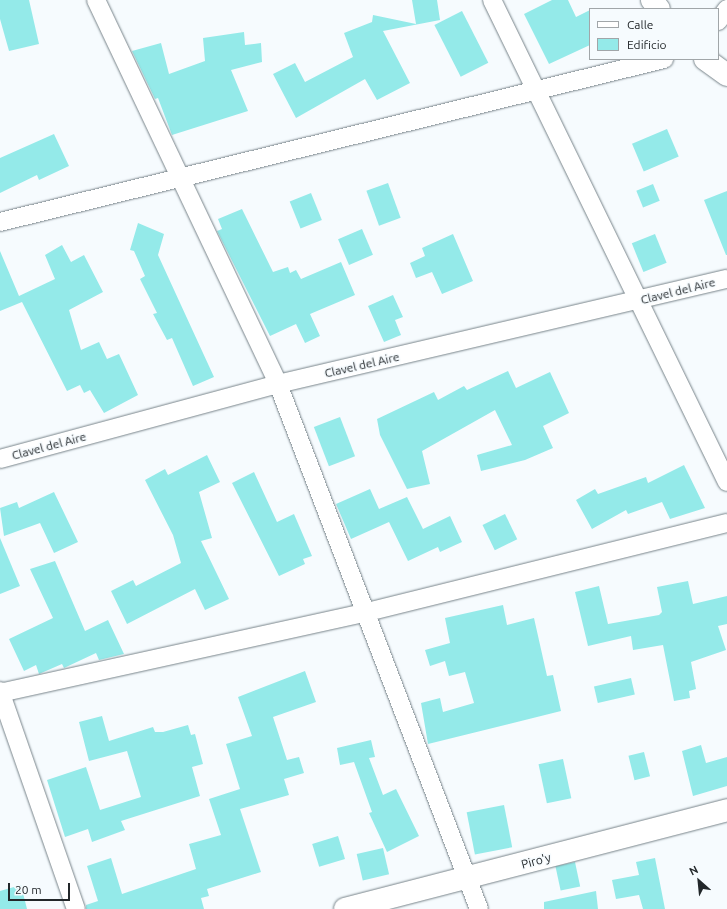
<!DOCTYPE html>
<style>
body{margin:0}
#map{position:relative;width:727px;height:909px;overflow:hidden;background:#f6fbfe;font-family:Ubuntu,sans-serif}
div>[style]{position:absolute}
.building>*{inset:0;background:#94eae9;transform-origin:0 0}
.roads{filter:drop-shadow(0 0 1px #78848a) drop-shadow(0 0 1px #78848a)}
.street>*{height:18px;margin:-9px;padding:0 9px;transform-origin:9px;border-radius:9px;background:#fff}
.secondary>*{height:22px;margin:-11px;padding:0 11px;transform-origin:11px;border-radius:11px;background:#fff}
span{translate:-50% -50%;white-space:nowrap;text-align:center;line-height:1.15;-webkit-text-stroke:3px #f6fbfe;paint-order:stroke}
.street-label{font-size:12px;color:#22272a}
.legend{position:absolute;left:589px;top:8px;width:130px;height:52px;box-sizing:border-box;background:#f6fbfe;border:1px solid #a1a6a9;margin:0;padding:5px 7px;list-style:none;font-size:12px;color:#22272a}
.legend li{display:flex;align-items:center;gap:8px;height:20px}
.legend b{width:20px;border:1px solid #a1a6a9}
.north{position:absolute;left:679px;top:861px;width:40px;height:40px;-webkit-text-stroke:3px #f6fbfe;paint-order:stroke;rotate:333deg;font-size:11px;font-weight:700;line-height:16px;text-align:center;color:#22272a}
.north::after{content:'';display:block;margin:auto;width:14px;height:18px;background:#22272a;clip-path:polygon(50% 0,100% 100%,50% 72%,0 100%)}
.scale{position:absolute;left:8px;top:883px;width:62px;height:18px;box-sizing:border-box;border:2px solid #22272a;border-top:0;padding-left:5px;font-size:12px;line-height:14px;white-space:nowrap;color:#22272a;-webkit-text-stroke:3px #f6fbfe;paint-order:stroke}
</style>
<div id="map">
<div class="building">
<i style="clip-path:polygon(0 0,29px 0,39px 44px,9px 51px,0 19px)"></i>
<i style="clip-path:polygon(412px 0,437px 0,440px 20px,383px 31px,410px 83px,377px 100px,365px 79px,296px 118px,273px 74px,295px 63px,305px 82px,353px 57px,344px 33px,372px 22px,373px 15px,416px 24px)"></i>
<i style="clip-path:polygon(552px 0,568px 0,576px 17px,590px 10px,590px 45px,549px 64px,524px 14px)"></i>
<i style="left:462px;top:11px;width:58px;height:31px;rotate:63deg"></i>
<i style="clip-path:polygon(244px 32px,245px 45px,261px 43px,262px 62px,231px 70px,248px 111px,172px 135px,158px 98px,155px 99px,132px 51px,161px 43px,169px 74px,205px 61px,203px 38px)"></i>
<i style="left:667px;top:129px;width:30px;height:38px;rotate:67deg"></i>
<i style="clip-path:polygon(54px 134px,69px 166px,39px 180px,37px 175px,0 193px,0 158px)"></i>
<i style="left:388px;top:183px;width:37px;height:23px;rotate:70deg"></i>
<i style="left:653px;top:184px;width:18px;height:18px;rotate:68deg"></i>
<i style="clip-path:polygon(727px 191px,727px 255px,726px 255px,704px 200px)"></i>
<i style="left:311px;top:193px;width:29px;height:23px;rotate:68deg"></i>
<i style="clip-path:polygon(242px 209px,273px 272px,288px 267px,290px 273px,296px 270px,301px 279px,341px 262px,355px 295px,310px 314px,320px 336px,305px 343px,296px 324px,270px 336px,217px 231px,222px 229px,218px 219px)"></i>
<i style="clip-path:polygon(138px 223px,164px 234px,158px 255px,214px 377px,193px 386px,172px 338px,167px 340px,153px 314px,157px 313px,140px 279px,145px 276px,134px 251px,130px 250px)"></i>
<i style="left:362px;top:229px;width:28px;height:26px;rotate:67deg"></i>
<i style="clip-path:polygon(453px 234px,473px 281px,442px 294px,432px 272px,416px 278px,410px 263px,425px 256px,422px 248px)"></i>
<i style="left:655px;top:234px;width:31px;height:25px;rotate:68deg"></i>
<i style="clip-path:polygon(62px 245px,71px 262px,84px 255px,103px 292px,69px 310px,81px 350px,99px 342px,107px 359px,119px 354px,138px 395px,104px 413px,90px 390px,84px 393px,80px 385px,67px 391px,22px 302px,0 311px,0 251px,19px 296px,55px 279px,45px 255px)"></i>
<i style="clip-path:polygon(393px 295px,403px 317px,395px 320px,401px 335px,384px 342px,368px 306px)"></i>
<i style="clip-path:polygon(508px 371px,516px 388px,550px 372px,569px 413px,543px 426px,553px 448px,525px 460px,481px 471px,477px 455px,512px 445px,495px 410px,422px 451px,430px 484px,407px 489px,380px 435px,377px 419px,434px 392px,438px 400px,464px 386px,467px 390px)"></i>
<i style="left:340px;top:417px;width:42px;height:28px;rotate:69deg"></i>
<i style="clip-path:polygon(207px 455px,220px 482px,199px 492px,212px 538px,201px 541px,229px 599px,205px 610px,195px 589px,127px 624px,111px 591px,133px 580px,136px 586px,181px 563px,173px 535px,145px 480px,165px 469px,168px 475px)"></i>
<i style="clip-path:polygon(684px 465px,705px 508px,670px 519px,662px 502px,628px 514px,626px 510px,592px 529px,576px 500px,595px 489px,598px 494px,646px 477px,648px 483px)"></i>
<i style="clip-path:polygon(254px 472px,277px 522px,294px 514px,312px 556px,303px 559px,305px 564px,279px 576px,232px 483px)"></i>
<i style="clip-path:polygon(370px 489px,379px 509px,407px 497px,423px 529px,450px 516px,462px 542px,440px 552px,438px 547px,408px 561px,389px 522px,351px 539px,336px 504px)"></i>
<i style="clip-path:polygon(54px 492px,78px 542px,54px 553px,40px 523px,4px 536px,0 508px,17px 502px,19px 508px)"></i>
<i style="left:505px;top:514px;width:28px;height:25px;rotate:64deg"></i>
<i style="clip-path:polygon(0 538px,20px 586px,0 594px)"></i>
<i style="clip-path:polygon(55px 561px,85px 631px,108px 620px,124px 654px,99px 660px,96px 653px,64px 668px,62px 664px,39px 674px,36px 665px,24px 671px,9px 639px,53px 618px,30px 569px)"></i>
<i style="clip-path:polygon(688px 581px,693px 604px,727px 596px,727px 624px,718px 626px,726px 650px,691px 662px,696px 689px,689px 691px,690px 698px,674px 701px,663px 645px,633px 650px,631px 636px,588px 646px,575px 592px,599px 586px,608px 624px,659px 615px,662px 612px,657px 587px)"></i>
<i style="clip-path:polygon(503px 605px,507px 625px,534px 618px,547px 676px,553px 675px,561px 711px,428px 744px,421px 703px,440px 698px,443px 712px,474px 703px,465px 672px,449px 676px,445px 661px,430px 666px,425px 650px,450px 643px,445px 618px)"></i>
<i style="clip-path:polygon(305px 671px,316px 702px,273px 717px,287px 760px,299px 757px,304px 773px,284px 779px,289px 795px,240px 809px,261px 872px,207px 889px,209px 896px,201px 898px,204px 909px,86px 909px,86px 905px,98px 901px,87px 866px,111px 858px,122px 894px,196px 869px,189px 844px,221px 835px,209px 799px,240px 789px,226px 744px,252px 736px,238px 697px)"></i>
<i style="left:631px;top:678px;width:17px;height:38px;rotate:77deg"></i>
<i style="clip-path:polygon(102px 716px,109px 741px,153px 727px,155px 732px,163px 732px,188px 725px,191px 735px,195px 734px,203px 764px,192px 767px,200px 796px,121px 821px,125px 830px,92px 842px,88px 829px,65px 837px,47px 780px,86px 767px,100px 810px,141px 797px,127px 751px,89px 761px,79px 722px)"></i>
<i style="clip-path:polygon(371px 740px,375px 757px,369px 758px,383px 795px,396px 789px,419px 836px,387px 852px,369px 813px,372px 812px,354px 762px,340px 765px,337px 748px)"></i>
<i style="clip-path:polygon(701px 745px,706px 763px,727px 757px,727px 786px,693px 796px,682px 751px)"></i>
<i style="left:644px;top:752px;width:25px;height:16px;rotate:76deg"></i>
<i style="left:563px;top:759px;width:40px;height:25px;rotate:78deg"></i>
<i style="left:504px;top:805px;width:43px;height:38px;rotate:79deg"></i>
<i style="left:338px;top:836px;width:24px;height:27px;rotate:73deg"></i>
<i style="left:383px;top:848px;width:27px;height:27px;rotate:77deg"></i>
<i style="clip-path:polygon(655px 858px,665px 909px,643px 909px,639px 895px,616px 899px,612px 880px,639px 875px,636px 862px)"></i>
<i style="left:575px;top:862px;width:25px;height:20px;rotate:78deg"></i>
<i style="clip-path:polygon(21px 885px,27px 909px,0 909px,0 891px)"></i>
<i style="clip-path:polygon(596px 891px,598px 909px,544px 909px,544px 902px)"></i>
</div>
<div class="roads">
<div class="street">
<i style="left:96px;top:0;width:425px;rotate:64.6deg"></i>
<i style="left:278px;top:384px;width:562px;rotate:69.05deg"></i>
<i style="left:492px;top:0;width:536px;rotate:64.01deg"></i>
<i style="left:718px;top:21px;width:15px;rotate:-53deg"></i>
<i style="left:0;top:222px;width:684px;rotate:-13.79deg"></i>
<i style="left:0;top:459px;width:288px;rotate:-15.1deg"></i>
<i style="left:278px;top:384px;width:461px;rotate:-13.2deg"></i>
<i style="left:0;top:691px;width:231px;rotate:70.8deg"></i>
<i style="left:0;top:693px;width:376px;rotate:-12.4deg"></i>
<i style="left:367px;top:612px;width:371px;rotate:-13.9deg"></i>
</div>
<div class="secondary">
<i style="left:652px;top:0;width:11px;rotate:52deg"></i>
<i style="left:705px;top:59px;width:27px;rotate:36deg"></i>
<i style="left:345px;top:909px;width:395px;rotate:-14.5deg"></i>
</div>
</div>
<div class="street-label">
<span style="left:678px;top:291px;rotate:-14deg">Clavel del Aire</span>
<span style="left:362px;top:365px;rotate:-13deg">Clavel del Aire</span>
<span style="left:49px;top:446px;rotate:-15deg">Clavel del Aire</span>
<span style="left:536px;top:861px;rotate:-15deg">Piro'y</span>
</div>
<ul class="legend">
<li><b style="height:5px;background:#fff"></b>Calle</li>
<li><b style="height:11px;background:#94eae9"></b>Edificio</li>
</ul>
<div class="north">N</div>
<div class="scale">20 m</div>
</div>
